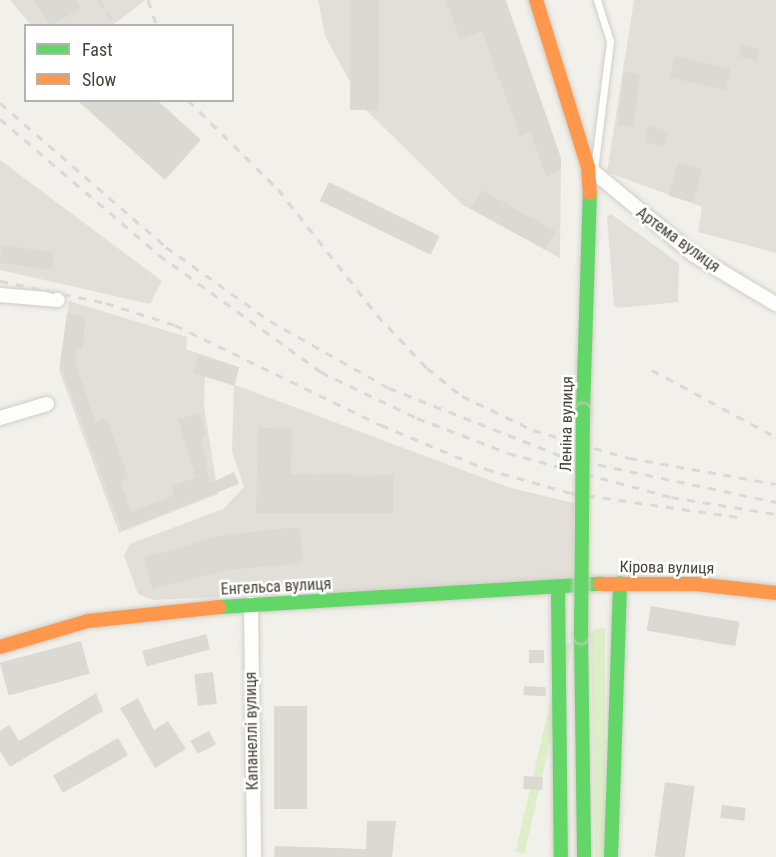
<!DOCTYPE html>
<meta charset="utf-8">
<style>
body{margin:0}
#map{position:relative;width:776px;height:857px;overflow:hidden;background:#f2f0ea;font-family:"Roboto Condensed",sans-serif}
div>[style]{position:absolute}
.industrial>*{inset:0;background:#e2dfd8}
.green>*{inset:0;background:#deeec8;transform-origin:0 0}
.parking>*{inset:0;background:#e1dfda}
.building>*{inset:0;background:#dbd9d3;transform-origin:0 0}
.roads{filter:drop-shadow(0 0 2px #d0cdc8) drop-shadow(0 0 2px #d0cdc8)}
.lane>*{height:7px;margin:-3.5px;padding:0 3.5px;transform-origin:3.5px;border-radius:3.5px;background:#fdfdfc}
.street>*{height:14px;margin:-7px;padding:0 7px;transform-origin:7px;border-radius:7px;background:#fdfdfc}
.fast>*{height:14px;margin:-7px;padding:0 7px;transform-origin:7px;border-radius:7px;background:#63d668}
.slow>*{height:14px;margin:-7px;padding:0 7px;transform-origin:7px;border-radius:7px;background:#ff974d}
.rail>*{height:3px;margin-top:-1.5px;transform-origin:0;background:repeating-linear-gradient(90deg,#d9d9d8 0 8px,transparent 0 16px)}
.bridges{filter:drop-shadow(0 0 2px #d2cdc1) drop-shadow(0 0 2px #d2cdc1)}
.fast-bridge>*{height:14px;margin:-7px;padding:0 7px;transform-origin:7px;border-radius:7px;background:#63d668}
span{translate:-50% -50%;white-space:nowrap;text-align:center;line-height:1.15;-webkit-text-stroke:5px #fff;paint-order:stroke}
.street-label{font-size:16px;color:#494236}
.legend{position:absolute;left:24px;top:24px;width:210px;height:78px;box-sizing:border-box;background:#fff;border:2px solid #b6b3af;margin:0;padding:8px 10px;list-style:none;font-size:18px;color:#494236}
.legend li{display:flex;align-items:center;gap:12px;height:30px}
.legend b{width:30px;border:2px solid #b6b3af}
</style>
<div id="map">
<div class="industrial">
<i style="clip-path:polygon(10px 0,146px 0,111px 26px,31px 25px)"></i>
<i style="clip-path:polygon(318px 0,506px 0,561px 158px,560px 258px,463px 205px,364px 108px,325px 36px)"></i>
<i style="clip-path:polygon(634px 0,776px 0,776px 253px,698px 232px,702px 207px,607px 172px)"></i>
<i style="clip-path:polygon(0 160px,162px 281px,150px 304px,0 270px)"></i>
<i style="clip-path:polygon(69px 301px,187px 337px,186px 349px,239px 367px,235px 385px,511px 488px,574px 503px,573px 582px,153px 600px,138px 594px,124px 555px,130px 544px,223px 509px,244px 487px,232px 451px,234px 385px,205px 376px,204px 407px,218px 494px,119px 533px,59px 370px)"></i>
</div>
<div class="green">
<i style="clip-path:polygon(605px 628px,605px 857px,595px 857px,591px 634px,594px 629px)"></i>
<i style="left:564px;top:642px;width:9px;height:215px;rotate:13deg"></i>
</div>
<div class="parking">
<i style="clip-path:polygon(611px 214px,679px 263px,678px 302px,618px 308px,614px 305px,607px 217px)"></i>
</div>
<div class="building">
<i style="clip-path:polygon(34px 0,76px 0,81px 8px,50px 26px)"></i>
<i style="left:350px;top:0;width:29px;height:110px"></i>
<i style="clip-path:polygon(446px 0,505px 0,561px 158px,561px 170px,546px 177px,530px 132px,520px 136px,482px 31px,460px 40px)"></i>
<i style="left:741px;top:45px;width:19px;height:12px;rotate:12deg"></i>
<i style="left:675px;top:56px;width:57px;height:22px;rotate:13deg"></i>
<i style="left:624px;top:72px;width:16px;height:53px;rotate:7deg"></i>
<i style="clip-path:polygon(77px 100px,157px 100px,201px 140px,165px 180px)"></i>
<i style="left:649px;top:126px;width:20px;height:16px;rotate:15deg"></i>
<i style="left:678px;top:162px;width:25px;height:35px;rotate:16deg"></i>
<i style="left:329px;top:182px;width:123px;height:21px;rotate:26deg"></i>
<i style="left:481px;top:190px;width:85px;height:21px;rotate:29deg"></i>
<i style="left:2px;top:245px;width:53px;height:18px;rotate:8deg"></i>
<i style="clip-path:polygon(67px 313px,85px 316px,83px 349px,76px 350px,75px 363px,96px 422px,106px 417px,129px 478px,120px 482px,132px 512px,174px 495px,171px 486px,196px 477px,178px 419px,200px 413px,206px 436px,201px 440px,207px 463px,205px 465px,211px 483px,234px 472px,239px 484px,122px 530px,60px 365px)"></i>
<i style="left:199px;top:355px;width:42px;height:19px;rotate:17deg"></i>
<i style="clip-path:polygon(258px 428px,292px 429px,291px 474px,393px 475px,393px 513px,256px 513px)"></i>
<i style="clip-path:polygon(300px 527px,303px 563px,229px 570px,152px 589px,144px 558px,222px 535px)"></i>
<i style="left:651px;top:606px;width:90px;height:25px;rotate:10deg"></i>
<i style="left:206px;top:634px;width:16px;height:66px;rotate:75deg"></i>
<i style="left:81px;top:641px;width:34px;height:84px;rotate:75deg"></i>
<i style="left:529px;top:650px;width:15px;height:13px"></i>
<i style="left:213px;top:672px;width:32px;height:19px;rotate:83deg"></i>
<i style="left:524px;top:686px;width:22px;height:9px;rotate:3deg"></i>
<i style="clip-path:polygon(96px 693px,103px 711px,10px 767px,0 751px,0 731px,9px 725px,19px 741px)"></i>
<i style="clip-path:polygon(138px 698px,154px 730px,168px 721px,186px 749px,155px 768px,120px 708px)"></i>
<i style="left:274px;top:706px;width:33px;height:103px"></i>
<i style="left:209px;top:731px;width:15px;height:21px;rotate:62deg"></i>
<i style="left:118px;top:738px;width:20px;height:75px;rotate:60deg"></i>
<i style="left:524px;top:776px;width:19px;height:13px;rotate:3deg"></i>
<i style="left:665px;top:782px;width:30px;height:75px;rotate:8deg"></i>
<i style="left:722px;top:805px;width:24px;height:13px;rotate:7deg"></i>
<i style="clip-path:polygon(367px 821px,396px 821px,392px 857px,274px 857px,275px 846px,366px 849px)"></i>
</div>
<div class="roads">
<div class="lane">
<i style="left:594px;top:170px;width:130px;rotate:-82.9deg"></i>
<i style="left:610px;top:41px;width:43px;rotate:-107.6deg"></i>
</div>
<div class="street">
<i style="left:588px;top:167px;width:138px;rotate:39.7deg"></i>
<i style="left:694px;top:255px;width:96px;rotate:30.9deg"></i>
<i style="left:0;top:295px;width:58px;rotate:4.9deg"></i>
<i style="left:0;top:418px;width:49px;rotate:-16.6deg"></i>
<i style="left:251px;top:604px;width:253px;rotate:89.3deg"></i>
</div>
<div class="fast">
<i style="left:583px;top:411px;width:218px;rotate:-88.2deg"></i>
<i style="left:558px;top:587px;width:270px;rotate:89.4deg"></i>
<i style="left:219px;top:607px;width:382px;rotate:-3.5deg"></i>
<i style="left:581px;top:636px;width:221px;rotate:89.2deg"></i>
<i style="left:611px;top:857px;width:274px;rotate:-88.1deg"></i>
</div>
<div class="slow">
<i style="left:536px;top:0;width:175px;rotate:72.7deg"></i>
<i style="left:588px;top:167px;width:26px;rotate:86deg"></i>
<i style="left:600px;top:584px;width:96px"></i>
<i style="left:696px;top:584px;width:81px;rotate:6.4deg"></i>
<i style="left:0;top:647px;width:92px;rotate:-16.5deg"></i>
<i style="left:88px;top:621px;width:132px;rotate:-6.1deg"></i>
</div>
</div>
<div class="rail">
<i style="left:99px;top:0;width:31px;rotate:57deg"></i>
<i style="left:148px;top:0;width:28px;rotate:71deg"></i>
<i style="left:188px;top:100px;width:127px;rotate:44.7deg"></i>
<i style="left:278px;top:189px;width:160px;rotate:51.8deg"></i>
<i style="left:377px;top:315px;width:73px;rotate:46.7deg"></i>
<i style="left:427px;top:368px;width:45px;rotate:38.7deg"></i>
<i style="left:462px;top:396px;width:79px;rotate:25.6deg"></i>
<i style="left:533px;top:430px;width:100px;rotate:16.3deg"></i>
<i style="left:629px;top:458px;width:149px;rotate:10deg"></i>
<i style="left:0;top:103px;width:220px;rotate:40.9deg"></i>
<i style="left:166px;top:247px;width:128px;rotate:35.4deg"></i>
<i style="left:270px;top:321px;width:137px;rotate:29.4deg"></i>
<i style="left:389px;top:388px;width:191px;rotate:21.5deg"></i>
<i style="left:567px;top:458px;width:214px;rotate:11.9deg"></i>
<i style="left:0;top:119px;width:209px;rotate:40.5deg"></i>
<i style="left:159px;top:255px;width:200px;rotate:35.8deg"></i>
<i style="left:321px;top:372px;width:106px;rotate:25.6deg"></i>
<i style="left:417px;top:418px;width:97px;rotate:21deg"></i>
<i style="left:508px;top:453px;width:169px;rotate:15.1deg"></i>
<i style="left:671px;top:497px;width:106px;rotate:9.2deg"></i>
<i style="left:0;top:281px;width:108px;rotate:11.7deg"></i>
<i style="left:106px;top:303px;width:72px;rotate:17.7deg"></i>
<i style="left:175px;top:325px;width:229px;rotate:25.9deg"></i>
<i style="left:381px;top:425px;width:114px;rotate:22.7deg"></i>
<i style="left:486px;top:469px;width:88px;rotate:15.8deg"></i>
<i style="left:571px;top:493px;width:168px;rotate:8.2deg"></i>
<i style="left:652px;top:370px;width:141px;rotate:28.4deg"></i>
</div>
<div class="bridges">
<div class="fast-bridge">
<i style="left:581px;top:636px;width:225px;rotate:-89.5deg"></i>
</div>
</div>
<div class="street-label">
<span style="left:678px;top:240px;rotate:36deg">Артема вулиця</span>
<span style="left:567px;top:424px;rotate:-89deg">Леніна вулиця</span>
<span style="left:667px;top:568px;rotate:1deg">Кірова вулиця</span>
<span style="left:276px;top:587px;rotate:-3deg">Енгельса вулиця</span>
<span style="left:252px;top:731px;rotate:-91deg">Капанеллі вулиця</span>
</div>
<ul class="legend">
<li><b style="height:8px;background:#63d668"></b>Fast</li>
<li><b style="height:8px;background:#ff974d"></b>Slow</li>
</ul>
</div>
